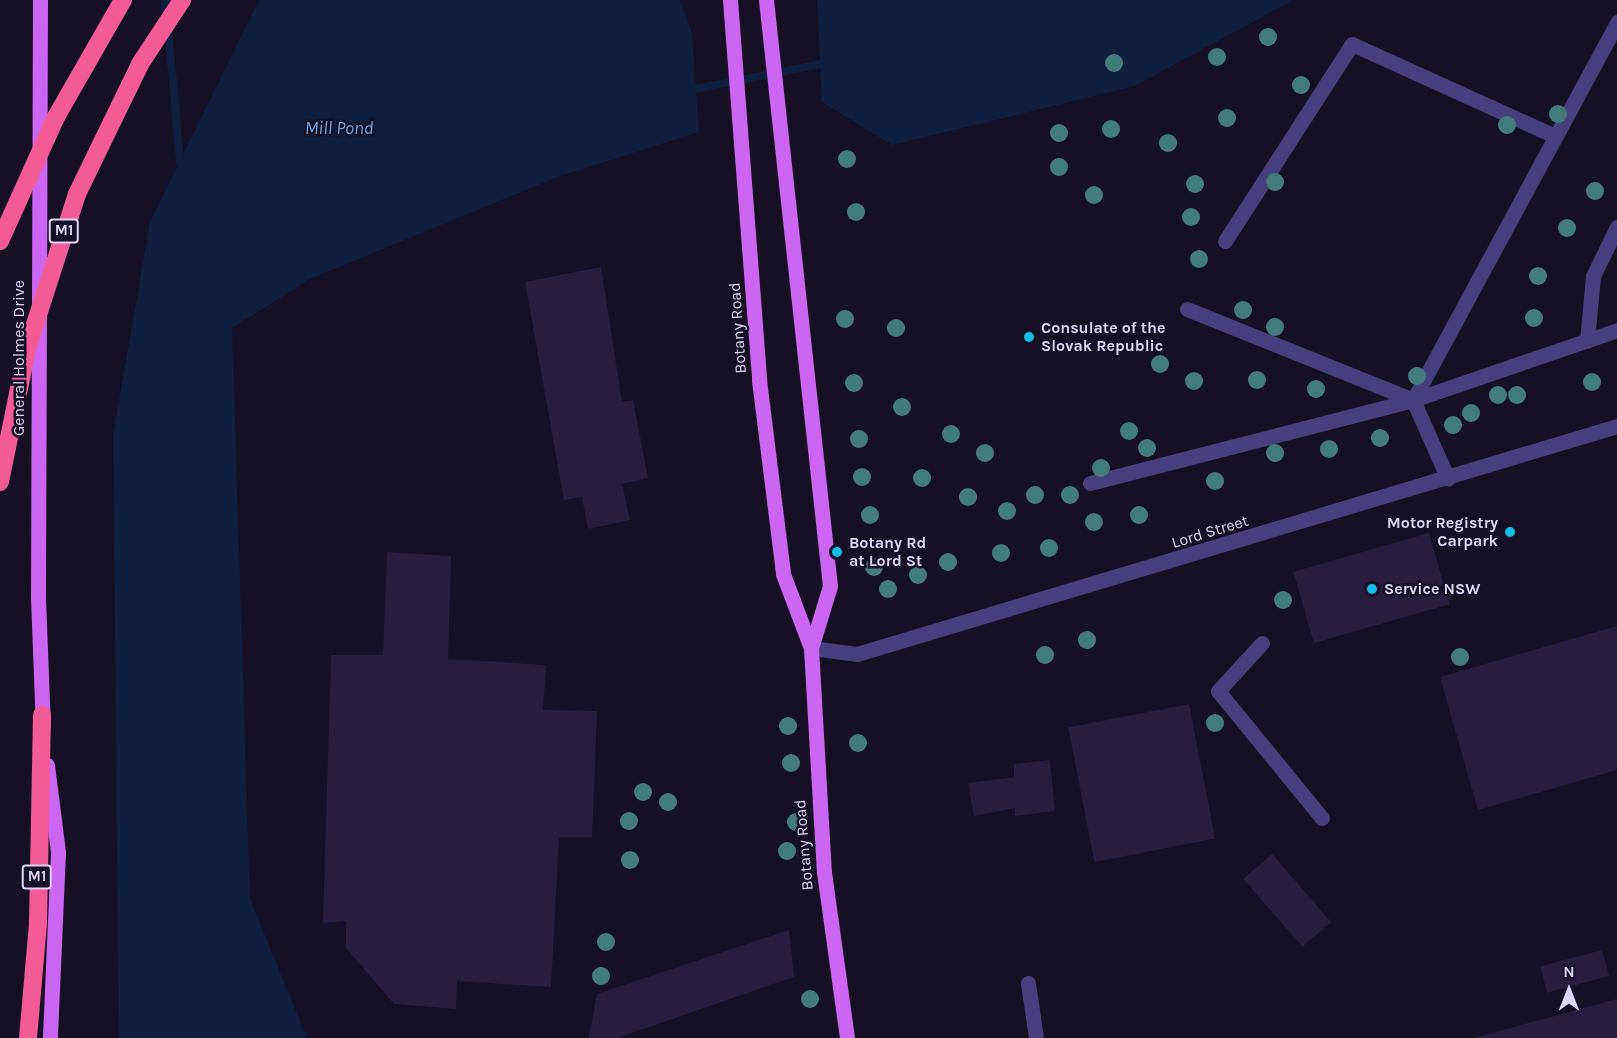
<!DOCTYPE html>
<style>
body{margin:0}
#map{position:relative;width:1617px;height:1038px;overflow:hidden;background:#151023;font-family:Karla,sans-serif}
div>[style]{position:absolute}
.water>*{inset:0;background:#101e42}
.stream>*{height:8px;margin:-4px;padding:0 4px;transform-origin:4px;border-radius:4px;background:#101e42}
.building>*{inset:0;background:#291e42;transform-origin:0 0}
.minor>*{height:15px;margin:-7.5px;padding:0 7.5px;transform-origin:7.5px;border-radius:7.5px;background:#483f7e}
.major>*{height:15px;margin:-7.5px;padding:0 7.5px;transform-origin:7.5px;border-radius:7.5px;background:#cc66f2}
.highway>*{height:18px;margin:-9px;padding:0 9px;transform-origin:9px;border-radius:9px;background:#f25b94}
.trees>*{width:18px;height:18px;margin:-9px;border-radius:50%;background:#427d7c}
.dots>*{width:16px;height:16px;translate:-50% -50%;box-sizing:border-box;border:3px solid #151023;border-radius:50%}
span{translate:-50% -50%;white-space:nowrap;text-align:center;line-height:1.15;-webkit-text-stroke:5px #151023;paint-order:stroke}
.shield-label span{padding:2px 4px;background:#151023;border:2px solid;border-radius:4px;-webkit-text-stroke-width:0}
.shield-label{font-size:15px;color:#ded5fc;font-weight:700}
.street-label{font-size:16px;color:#ded5fc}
.poi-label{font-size:16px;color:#ded5fc;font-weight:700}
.left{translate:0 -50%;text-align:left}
.right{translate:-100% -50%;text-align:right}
.water-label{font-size:18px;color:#6ca7f3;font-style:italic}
.north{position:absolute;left:1539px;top:960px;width:60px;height:60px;-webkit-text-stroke:4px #151023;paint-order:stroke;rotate:0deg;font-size:16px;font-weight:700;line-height:24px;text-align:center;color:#ded5fc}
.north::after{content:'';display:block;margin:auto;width:21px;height:27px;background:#ded5fc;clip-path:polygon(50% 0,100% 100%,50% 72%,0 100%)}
</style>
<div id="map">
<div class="water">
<i style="clip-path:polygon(259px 0,680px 0,692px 33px,699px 132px,560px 176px,310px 279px,232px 328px,250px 899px,307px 1038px,119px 1038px,113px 435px,150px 222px)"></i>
<i style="clip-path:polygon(817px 0,1293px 0,1135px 86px,892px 145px,822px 102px)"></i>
</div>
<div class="stream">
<i style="left:165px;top:0;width:16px;rotate:86deg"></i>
<i style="left:168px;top:28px;width:134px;rotate:84.8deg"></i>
<i style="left:689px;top:90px;width:140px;rotate:-11.1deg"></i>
</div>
<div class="building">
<i style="clip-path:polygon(601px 267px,622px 402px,633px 400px,648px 478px,622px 484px,630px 520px,588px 529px,582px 497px,564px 500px,525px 282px)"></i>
<i style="left:1429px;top:533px;width:74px;height:141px;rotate:74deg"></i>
<i style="clip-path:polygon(387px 552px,451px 556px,448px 659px,546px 665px,543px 710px,597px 711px,592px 837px,559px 837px,551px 987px,457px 981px,456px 1009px,394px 1004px,346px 948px,346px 921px,323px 923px,331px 655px,383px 655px)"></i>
<i style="clip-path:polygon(1617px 626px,1617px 770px,1478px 810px,1440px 677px)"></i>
<i style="left:1189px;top:704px;width:137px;height:123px;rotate:79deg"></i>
<i style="clip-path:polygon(1050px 760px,1055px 811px,1015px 816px,1015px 808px,974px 816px,968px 783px,1014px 777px,1014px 764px)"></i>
<i style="left:1272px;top:854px;width:90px;height:38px;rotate:49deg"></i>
<i style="clip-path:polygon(789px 930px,794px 977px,617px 1038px,589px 1038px,597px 994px)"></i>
<i style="left:1602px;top:950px;width:27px;height:64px;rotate:75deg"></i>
<i style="clip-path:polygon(1617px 999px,1617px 1038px,1477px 1038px,1477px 1037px)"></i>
</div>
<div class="minor">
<i style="left:1225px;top:241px;width:234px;rotate:-57.2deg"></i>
<i style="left:1352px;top:44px;width:221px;rotate:24.4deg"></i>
<i style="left:1187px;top:309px;width:244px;rotate:21.9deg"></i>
<i style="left:1413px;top:400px;width:430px;rotate:-61.6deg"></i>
<i style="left:1587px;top:341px;width:65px;rotate:-84.7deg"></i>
<i style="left:1593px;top:276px;width:55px;rotate:-63.9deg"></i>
<i style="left:1413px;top:400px;width:86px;rotate:66.1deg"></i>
<i style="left:1090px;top:483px;width:333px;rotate:-14.4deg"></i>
<i style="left:1413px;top:400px;width:216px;rotate:-18.9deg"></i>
<i style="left:1262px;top:643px;width:65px;rotate:132.5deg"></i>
<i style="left:1218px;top:691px;width:164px;rotate:50.7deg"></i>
<i style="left:811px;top:648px;width:46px;rotate:7.4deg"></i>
<i style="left:857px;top:654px;width:793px;rotate:-16.7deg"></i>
<i style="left:1028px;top:983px;width:56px;rotate:81.7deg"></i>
</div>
<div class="major">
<i style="left:40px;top:0;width:598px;rotate:90.19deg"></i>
<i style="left:38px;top:598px;width:128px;rotate:87.8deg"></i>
<i style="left:730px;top:0;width:381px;rotate:85.6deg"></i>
<i style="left:759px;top:380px;width:195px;rotate:82.9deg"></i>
<i style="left:783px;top:574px;width:79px;rotate:69.3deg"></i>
<i style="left:766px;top:0;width:589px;rotate:83.77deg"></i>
<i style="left:830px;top:586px;width:65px;rotate:107deg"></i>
<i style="left:811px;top:648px;width:224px;rotate:86.7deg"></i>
<i style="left:824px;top:872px;width:168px;rotate:82.1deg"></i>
<i style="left:47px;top:765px;width:88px;rotate:82.8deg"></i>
<i style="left:58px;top:852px;width:186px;rotate:92.5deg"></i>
</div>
<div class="highway">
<i style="left:0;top:241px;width:136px;rotate:-65.7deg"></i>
<i style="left:56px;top:117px;width:135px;rotate:-60.2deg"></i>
<i style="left:0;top:482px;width:136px;rotate:-78.5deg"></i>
<i style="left:27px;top:349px;width:163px;rotate:-72.1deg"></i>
<i style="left:77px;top:194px;width:144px;rotate:-64.1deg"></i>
<i style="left:140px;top:64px;width:77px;rotate:-56.7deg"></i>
<i style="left:28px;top:1038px;width:115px;rotate:-85deg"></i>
<i style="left:38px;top:923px;width:208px;rotate:-88.9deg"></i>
</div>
<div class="trees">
<i style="left:1268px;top:37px"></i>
<i style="left:1217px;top:57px"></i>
<i style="left:1114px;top:63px"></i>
<i style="left:1301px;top:85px"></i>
<i style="left:1558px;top:114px"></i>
<i style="left:1227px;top:118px"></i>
<i style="left:1507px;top:125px"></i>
<i style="left:1111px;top:129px"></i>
<i style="left:1059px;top:133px"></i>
<i style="left:1168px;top:143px"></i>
<i style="left:847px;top:159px"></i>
<i style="left:1059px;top:167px"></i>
<i style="left:1275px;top:182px"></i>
<i style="left:1195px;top:184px"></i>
<i style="left:1595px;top:191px"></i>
<i style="left:1094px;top:195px"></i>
<i style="left:856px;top:212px"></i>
<i style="left:1191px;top:217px"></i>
<i style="left:1567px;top:228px"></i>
<i style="left:1199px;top:259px"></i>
<i style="left:1538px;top:276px"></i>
<i style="left:1243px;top:310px"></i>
<i style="left:1534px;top:318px"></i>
<i style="left:845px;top:319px"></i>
<i style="left:1275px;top:327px"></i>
<i style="left:896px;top:328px"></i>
<i style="left:1160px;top:364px"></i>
<i style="left:1417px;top:376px"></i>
<i style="left:1257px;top:380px"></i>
<i style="left:1194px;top:381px"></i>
<i style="left:1592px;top:382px"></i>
<i style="left:854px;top:383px"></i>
<i style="left:1316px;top:389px"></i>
<i style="left:1498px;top:395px"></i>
<i style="left:1517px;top:395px"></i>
<i style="left:902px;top:407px"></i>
<i style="left:1471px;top:413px"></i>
<i style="left:1453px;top:425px"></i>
<i style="left:1129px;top:431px"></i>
<i style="left:951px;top:434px"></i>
<i style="left:1380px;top:438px"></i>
<i style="left:859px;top:439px"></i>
<i style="left:1147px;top:448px"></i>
<i style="left:1329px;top:449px"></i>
<i style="left:985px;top:453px"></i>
<i style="left:1275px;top:453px"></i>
<i style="left:1101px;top:468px"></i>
<i style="left:862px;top:477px"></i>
<i style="left:922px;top:478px"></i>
<i style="left:1215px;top:481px"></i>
<i style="left:1035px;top:495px"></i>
<i style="left:1070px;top:495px"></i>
<i style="left:968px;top:497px"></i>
<i style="left:1007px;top:511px"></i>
<i style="left:870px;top:515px"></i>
<i style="left:1139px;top:515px"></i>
<i style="left:1094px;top:522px"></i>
<i style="left:1049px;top:548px"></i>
<i style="left:1001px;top:553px"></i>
<i style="left:948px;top:562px"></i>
<i style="left:874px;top:567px"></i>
<i style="left:918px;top:575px"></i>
<i style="left:888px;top:589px"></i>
<i style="left:1283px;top:600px"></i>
<i style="left:1087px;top:640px"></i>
<i style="left:1045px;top:655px"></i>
<i style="left:1460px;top:657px"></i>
<i style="left:1215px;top:723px"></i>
<i style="left:788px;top:726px"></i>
<i style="left:858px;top:743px"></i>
<i style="left:791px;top:763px"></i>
<i style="left:643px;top:792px"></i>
<i style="left:668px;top:802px"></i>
<i style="left:629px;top:821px"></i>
<i style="left:796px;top:822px"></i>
<i style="left:787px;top:851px"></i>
<i style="left:630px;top:860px"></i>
<i style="left:606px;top:942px"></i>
<i style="left:601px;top:976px"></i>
<i style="left:810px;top:999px"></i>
</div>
<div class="dots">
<i style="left:1029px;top:337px;background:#13bfea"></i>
<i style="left:1510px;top:532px;background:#13bfea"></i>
<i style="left:837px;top:552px;background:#13bfea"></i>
<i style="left:1372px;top:589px;background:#13bfea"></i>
</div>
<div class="shield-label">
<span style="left:64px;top:231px">M1</span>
<span style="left:37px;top:877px">M1</span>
</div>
<div class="street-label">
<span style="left:738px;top:328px;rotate:-94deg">Botany Road</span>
<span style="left:19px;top:358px;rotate:-90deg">General Holmes Drive</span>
<span style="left:1210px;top:532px;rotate:-17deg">Lord Street</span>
<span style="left:804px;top:845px;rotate:-95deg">Botany Road</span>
</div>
<div class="poi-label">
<span class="left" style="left:1041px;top:337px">Consulate of the<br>Slovak Republic</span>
<span class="right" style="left:1498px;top:532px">Motor Registry<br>Carpark</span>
<span class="left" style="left:849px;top:552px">Botany Rd<br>at Lord St</span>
<span class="left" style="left:1384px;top:589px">Service NSW</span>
</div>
<div class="water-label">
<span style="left:339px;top:128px">Mill Pond</span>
</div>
<div class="north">N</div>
</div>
